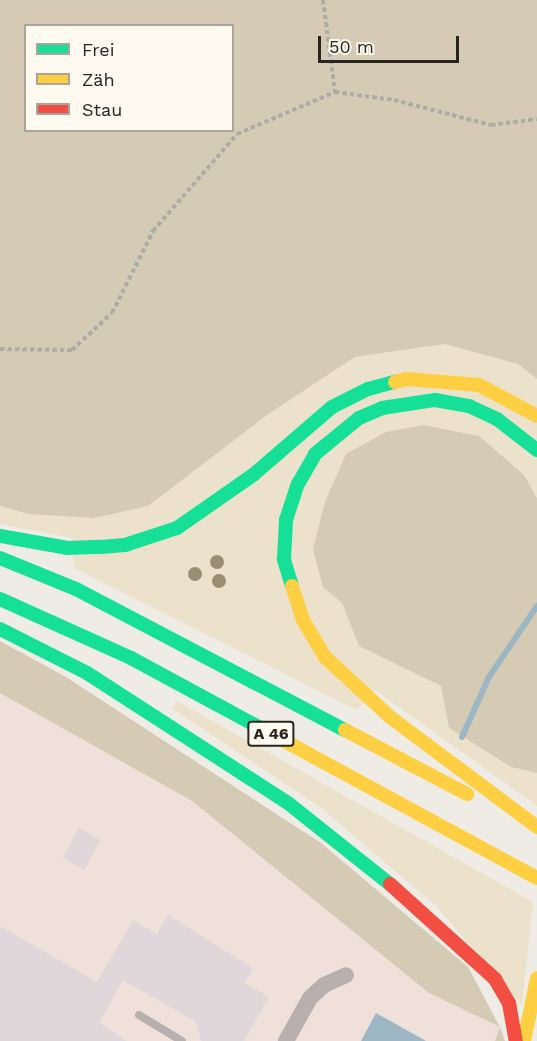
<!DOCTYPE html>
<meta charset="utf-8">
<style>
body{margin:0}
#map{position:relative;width:537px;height:1041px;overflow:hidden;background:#efece5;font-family:"Work Sans",sans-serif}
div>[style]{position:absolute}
.industrial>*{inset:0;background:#efe0da}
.green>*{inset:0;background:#ece2cb}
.forest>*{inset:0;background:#d5cbb4}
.water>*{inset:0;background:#9cb6c3}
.stream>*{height:6px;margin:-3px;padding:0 3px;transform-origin:3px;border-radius:3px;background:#9cb6c3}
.building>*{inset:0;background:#dfd7d9;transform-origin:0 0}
.path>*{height:4px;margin-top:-2px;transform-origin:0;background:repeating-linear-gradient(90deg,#aeaaa7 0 4.5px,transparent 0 7.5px)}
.lane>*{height:8px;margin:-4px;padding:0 4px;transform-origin:4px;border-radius:4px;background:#b7b0ae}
.street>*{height:16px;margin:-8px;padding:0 8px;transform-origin:8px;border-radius:8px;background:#b7b0ae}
.fast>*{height:14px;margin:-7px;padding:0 7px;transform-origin:7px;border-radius:7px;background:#16e098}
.slow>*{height:14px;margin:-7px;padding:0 7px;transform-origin:7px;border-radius:7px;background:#ffcf43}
.jam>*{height:14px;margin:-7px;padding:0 7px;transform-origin:7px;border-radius:7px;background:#f24e42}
.trees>*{width:14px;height:14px;margin:-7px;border-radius:50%;background:#9a8e72}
span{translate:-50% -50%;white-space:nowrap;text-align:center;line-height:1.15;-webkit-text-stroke:6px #fffaf0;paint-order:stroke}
.shield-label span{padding:2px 4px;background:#fffaf0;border:2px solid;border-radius:4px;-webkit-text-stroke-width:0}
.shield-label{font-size:16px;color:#272521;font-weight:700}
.legend{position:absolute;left:24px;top:24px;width:210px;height:108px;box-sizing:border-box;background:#fffaf0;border:2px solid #a9a59d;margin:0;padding:8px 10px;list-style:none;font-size:18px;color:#272521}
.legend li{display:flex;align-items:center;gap:12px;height:30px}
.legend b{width:30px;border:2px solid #a9a59d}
.scale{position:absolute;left:318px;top:36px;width:141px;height:27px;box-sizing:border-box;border:3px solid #272521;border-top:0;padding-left:8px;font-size:18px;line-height:21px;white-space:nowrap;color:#272521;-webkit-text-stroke:4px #fffaf0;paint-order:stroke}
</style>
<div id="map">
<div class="industrial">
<i style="clip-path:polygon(0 693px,192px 801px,429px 993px,500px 1027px,495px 1041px,0 1041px)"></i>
</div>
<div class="green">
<i style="clip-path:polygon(444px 344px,518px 364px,537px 379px,537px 498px,524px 475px,323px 587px,342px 603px,360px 646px,441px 686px,449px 728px,511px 767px,537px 773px,537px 806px,375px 690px,357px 710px,74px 568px,72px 538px,0 524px,0 506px,28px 514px,267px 415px,355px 357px)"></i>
<i style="clip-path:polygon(177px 701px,533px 902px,522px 1005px,435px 905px,320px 807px,171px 708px)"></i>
</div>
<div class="forest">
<i style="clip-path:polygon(evenodd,0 0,537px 0,537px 379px,518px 364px,444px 344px,355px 357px,267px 415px,148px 506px,94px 518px,28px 514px,0 506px,0 0,26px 26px,232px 26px,232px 130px,26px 130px,26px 26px)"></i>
<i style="clip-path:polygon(423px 425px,479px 436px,524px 475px,537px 498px,537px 773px,511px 767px,449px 728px,441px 686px,359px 646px,342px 603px,323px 587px,313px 549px,325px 502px,346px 454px,386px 432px)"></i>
<i style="clip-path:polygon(0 641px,66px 677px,321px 843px,468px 967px,500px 1027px,505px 1041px,495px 1041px,500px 1027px,429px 993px,192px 801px,0 693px)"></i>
</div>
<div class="water">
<i style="clip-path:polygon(376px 1013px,426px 1041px,361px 1041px)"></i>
</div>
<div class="stream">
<i style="left:462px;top:737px;width:66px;rotate:-65.8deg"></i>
<i style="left:489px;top:677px;width:86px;rotate:-55.9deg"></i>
</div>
<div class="building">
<i style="left:79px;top:828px;width:25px;height:34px;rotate:29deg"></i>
<i style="clip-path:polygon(168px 915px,253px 968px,245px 983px,269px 997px,244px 1041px,201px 1041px,196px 1022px,123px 980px,99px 1023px,127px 1041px,0 1041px,0 926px,97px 982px,133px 920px,157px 934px)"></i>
</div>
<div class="path">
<i style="left:323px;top:0;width:93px;rotate:82.6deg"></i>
<i style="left:0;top:349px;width:72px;rotate:0.8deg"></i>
<i style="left:72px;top:350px;width:54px;rotate:-42.8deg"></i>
<i style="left:112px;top:313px;width:92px;rotate:-63.4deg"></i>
<i style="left:153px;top:231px;width:128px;rotate:-49.1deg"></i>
<i style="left:237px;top:134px;width:107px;rotate:-23.2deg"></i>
<i style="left:335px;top:92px;width:60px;rotate:7.7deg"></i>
<i style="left:394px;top:100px;width:100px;rotate:14.5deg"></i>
<i style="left:491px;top:125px;width:46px;rotate:-7.4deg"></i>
</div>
<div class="lane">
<i style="left:139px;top:1015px;width:50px;rotate:31.2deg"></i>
</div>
<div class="street">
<i style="left:286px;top:1041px;width:49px;rotate:-60.8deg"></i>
<i style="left:310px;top:998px;width:19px;rotate:-43deg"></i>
<i style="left:324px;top:985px;width:24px;rotate:-24deg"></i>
</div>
<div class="fast">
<i style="left:0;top:536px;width:69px;rotate:10deg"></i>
<i style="left:68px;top:548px;width:33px;rotate:-2deg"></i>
<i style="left:101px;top:547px;width:24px;rotate:-5deg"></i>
<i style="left:125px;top:545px;width:55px;rotate:-18.1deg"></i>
<i style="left:177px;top:528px;width:93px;rotate:-34.9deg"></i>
<i style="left:253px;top:475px;width:104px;rotate:-40.7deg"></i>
<i style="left:332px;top:407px;width:40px;rotate:-26.6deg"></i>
<i style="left:368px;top:389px;width:28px;rotate:-15deg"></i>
<i style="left:0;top:558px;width:82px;rotate:22.2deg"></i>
<i style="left:76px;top:589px;width:304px;rotate:27.7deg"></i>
<i style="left:292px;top:586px;width:28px;rotate:-107deg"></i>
<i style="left:284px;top:559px;width:39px;rotate:-87deg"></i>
<i style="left:286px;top:520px;width:38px;rotate:-72deg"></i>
<i style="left:298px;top:484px;width:34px;rotate:-60deg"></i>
<i style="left:315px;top:454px;width:57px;rotate:-39.3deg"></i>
<i style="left:359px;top:418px;width:25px;rotate:-23deg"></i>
<i style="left:382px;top:408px;width:54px;rotate:-8.6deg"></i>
<i style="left:435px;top:400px;width:35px;rotate:10deg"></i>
<i style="left:469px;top:406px;width:31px;rotate:25deg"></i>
<i style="left:497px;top:419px;width:51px;rotate:37.8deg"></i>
<i style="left:0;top:599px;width:144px;rotate:24.2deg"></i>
<i style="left:131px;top:658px;width:156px;rotate:28.4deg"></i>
<i style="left:0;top:629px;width:97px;rotate:26.8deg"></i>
<i style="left:87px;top:673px;width:239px;rotate:32.9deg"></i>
<i style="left:288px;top:803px;width:130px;rotate:38.5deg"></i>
</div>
<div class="slow">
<i style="left:395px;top:382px;width:12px;rotate:-14deg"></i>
<i style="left:407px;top:379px;width:72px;rotate:4.8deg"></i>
<i style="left:479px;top:385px;width:66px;rotate:28.1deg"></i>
<i style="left:292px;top:586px;width:36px;rotate:72deg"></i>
<i style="left:303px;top:620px;width:43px;rotate:59.3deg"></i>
<i style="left:325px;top:657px;width:88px;rotate:42.7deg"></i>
<i style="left:390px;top:717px;width:184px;rotate:36.8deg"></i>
<i style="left:345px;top:730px;width:138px;rotate:27.7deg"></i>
<i style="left:268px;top:732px;width:306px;rotate:28.5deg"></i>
<i style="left:524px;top:1041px;width:64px;rotate:-78.3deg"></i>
</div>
<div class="jam">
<i style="left:390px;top:884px;width:142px;rotate:42.1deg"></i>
<i style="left:495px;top:979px;width:28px;rotate:60deg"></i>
<i style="left:509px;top:1003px;width:39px;rotate:80deg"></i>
</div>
<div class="trees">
<i style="left:217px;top:562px"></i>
<i style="left:195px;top:574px"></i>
<i style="left:219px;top:581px"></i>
</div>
<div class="shield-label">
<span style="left:271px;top:734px">A 46</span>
</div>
<ul class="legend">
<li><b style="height:8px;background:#16e098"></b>Frei</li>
<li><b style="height:8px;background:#ffcf43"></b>Zäh</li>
<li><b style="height:8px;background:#f24e42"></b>Stau</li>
</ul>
<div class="scale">50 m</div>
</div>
